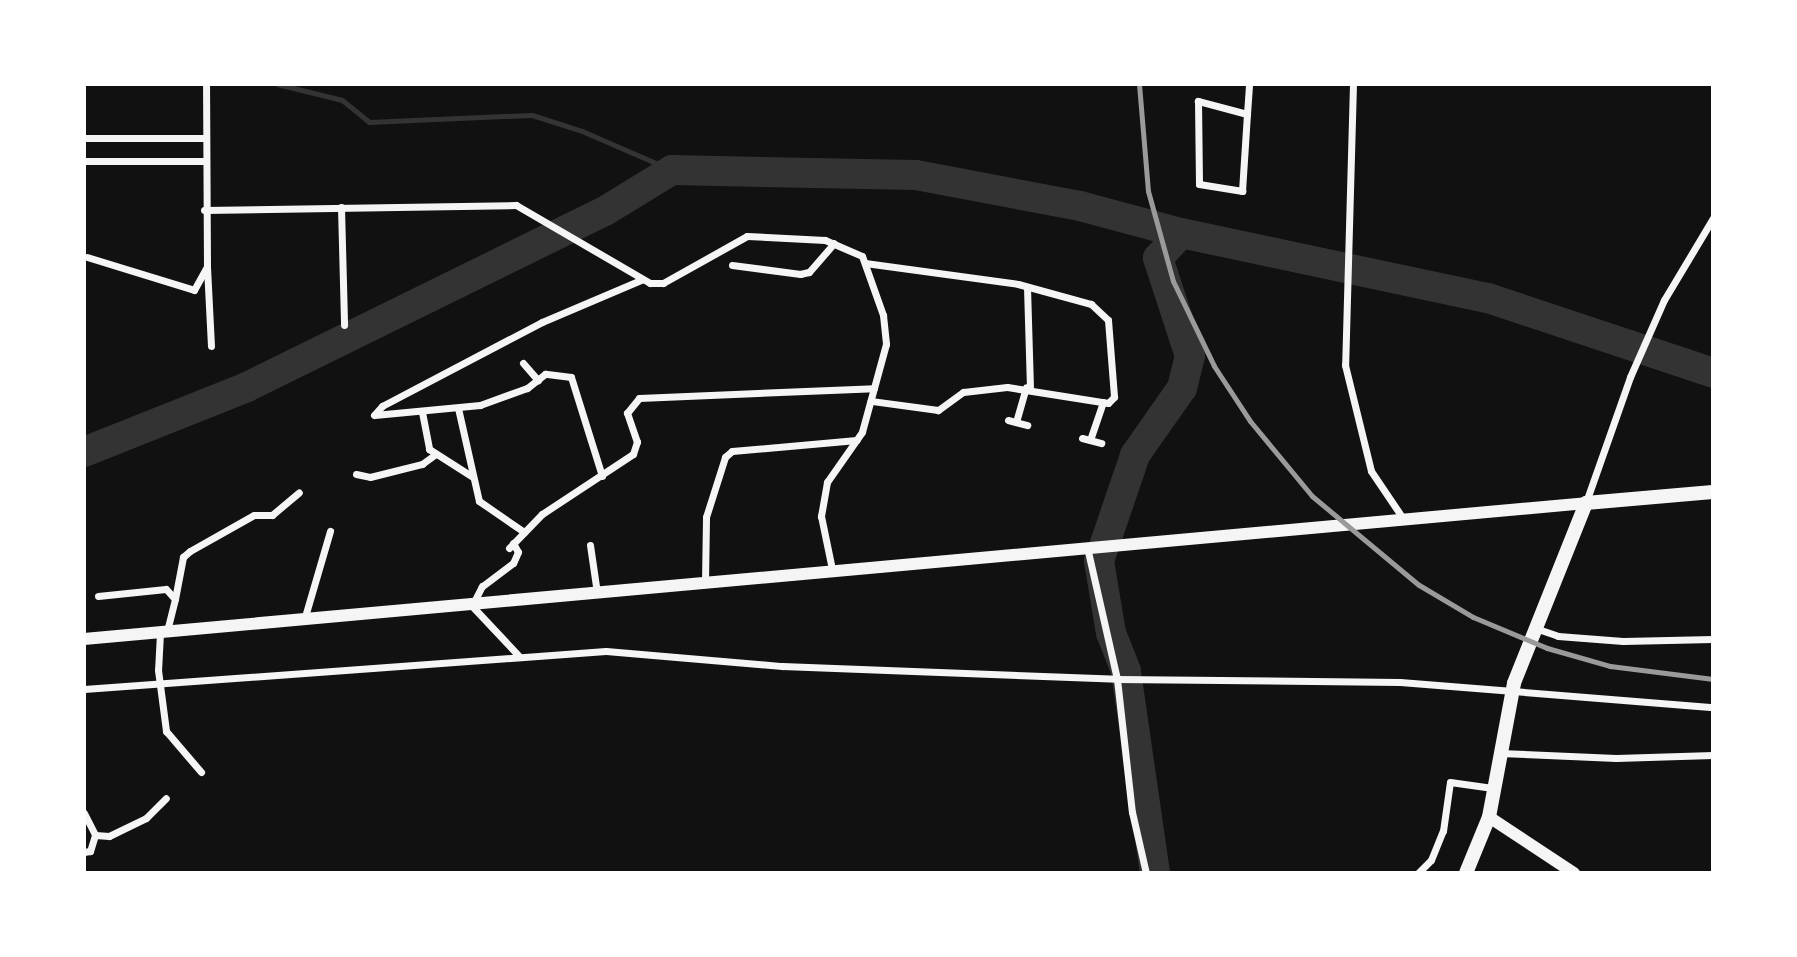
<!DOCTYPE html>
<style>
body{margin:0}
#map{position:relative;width:1797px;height:957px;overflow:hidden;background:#111;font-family:Mulish,sans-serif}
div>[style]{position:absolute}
.stream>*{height:5px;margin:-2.5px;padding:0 2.5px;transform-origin:2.5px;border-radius:2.5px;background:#333}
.river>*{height:30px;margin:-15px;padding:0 15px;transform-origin:15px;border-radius:15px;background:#333}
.minor>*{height:7px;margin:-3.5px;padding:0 3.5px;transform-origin:3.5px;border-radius:3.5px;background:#f5f5f5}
.tertiary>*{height:12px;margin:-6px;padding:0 6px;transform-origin:6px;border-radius:6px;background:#f5f5f5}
.secondary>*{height:14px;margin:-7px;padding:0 7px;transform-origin:7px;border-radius:7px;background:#f5f5f5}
.rail>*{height:5px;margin:-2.5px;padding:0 2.5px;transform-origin:2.5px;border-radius:2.5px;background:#9a9a9a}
span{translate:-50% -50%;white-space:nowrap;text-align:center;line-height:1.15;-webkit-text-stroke:6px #fff;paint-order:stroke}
.frame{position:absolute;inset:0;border:86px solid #fff;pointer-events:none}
</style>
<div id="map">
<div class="stream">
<i style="left:277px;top:84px;width:67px;rotate:13.8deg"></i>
<i style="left:342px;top:100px;width:35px;rotate:39deg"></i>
<i style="left:369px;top:122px;width:163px;rotate:-2.5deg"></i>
<i style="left:532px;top:115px;width:52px;rotate:17.7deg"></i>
<i style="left:582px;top:131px;width:98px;rotate:23.4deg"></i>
</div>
<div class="river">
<i style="left:84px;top:452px;width:175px;rotate:-21.7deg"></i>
<i style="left:247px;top:387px;width:399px;rotate:-26.2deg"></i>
<i style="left:605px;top:211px;width:79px;rotate:-31.5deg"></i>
<i style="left:672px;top:170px;width:244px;rotate:1.2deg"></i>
<i style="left:916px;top:175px;width:167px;rotate:10.7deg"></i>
<i style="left:1080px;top:206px;width:105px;rotate:15deg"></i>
<i style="left:1181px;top:233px;width:314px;rotate:12deg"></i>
<i style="left:1488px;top:298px;width:237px;rotate:18.4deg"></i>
<i style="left:1155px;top:873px;width:204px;rotate:-98.2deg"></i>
<i style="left:1126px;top:671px;width:41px;rotate:-111.5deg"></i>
<i style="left:1111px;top:633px;width:73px;rotate:-99.5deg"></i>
<i style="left:1099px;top:561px;width:112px;rotate:-71.2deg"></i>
<i style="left:1135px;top:455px;width:82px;rotate:-55deg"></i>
<i style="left:1182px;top:388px;width:33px;rotate:-76deg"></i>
<i style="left:1190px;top:356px;width:103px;rotate:-108.1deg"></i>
<i style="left:1158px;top:258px;width:34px;rotate:-47deg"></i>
</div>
<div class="minor">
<i style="left:1353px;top:84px;width:281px;rotate:91.6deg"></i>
<i style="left:1345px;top:365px;width:109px;rotate:76.2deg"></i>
<i style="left:1371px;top:471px;width:59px;rotate:56deg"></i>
<i style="left:1247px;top:114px;width:51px;rotate:-165.1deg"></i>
<i style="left:1198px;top:101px;width:83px;rotate:89.3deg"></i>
<i style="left:1199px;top:184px;width:44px;rotate:9.2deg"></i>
<i style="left:1242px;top:191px;width:77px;rotate:-86.3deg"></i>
<i style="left:1247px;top:114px;width:30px;rotate:-86deg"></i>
<i style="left:84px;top:138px;width:121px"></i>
<i style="left:84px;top:161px;width:121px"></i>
<i style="left:341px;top:207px;width:118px;rotate:88.5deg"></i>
<i style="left:204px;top:210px;width:312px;rotate:-0.9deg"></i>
<i style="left:516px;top:205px;width:155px;rotate:30.2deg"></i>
<i style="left:650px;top:283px;width:13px"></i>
<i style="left:663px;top:283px;width:96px;rotate:-29.2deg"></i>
<i style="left:747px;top:236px;width:78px;rotate:2.9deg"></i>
<i style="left:825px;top:240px;width:40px;rotate:23.4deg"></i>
<i style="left:862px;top:256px;width:63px;rotate:70.4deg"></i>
<i style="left:883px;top:315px;width:29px;rotate:84deg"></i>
<i style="left:886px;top:344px;width:91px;rotate:105.3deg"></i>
<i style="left:862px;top:432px;width:61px;rotate:125deg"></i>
<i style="left:827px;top:482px;width:35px;rotate:100deg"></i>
<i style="left:821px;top:516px;width:54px;rotate:78.3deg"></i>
<i style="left:87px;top:257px;width:112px;rotate:17.1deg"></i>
<i style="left:194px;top:290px;width:26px;rotate:-61deg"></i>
<i style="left:207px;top:267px;width:183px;rotate:-90.3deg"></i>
<i style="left:865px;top:263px;width:154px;rotate:7.8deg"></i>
<i style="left:1018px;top:284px;width:76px;rotate:15.3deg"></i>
<i style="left:1091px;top:304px;width:23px;rotate:43deg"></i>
<i style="left:1108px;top:320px;width:77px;rotate:85.5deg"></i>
<i style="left:1114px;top:397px;width:8px;rotate:135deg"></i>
<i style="left:1108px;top:403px;width:102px;rotate:-171deg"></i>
<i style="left:1007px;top:387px;width:44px;rotate:173.5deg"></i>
<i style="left:963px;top:392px;width:31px;rotate:144deg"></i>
<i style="left:938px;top:410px;width:68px;rotate:-172.3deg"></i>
<i style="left:732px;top:265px;width:69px;rotate:7.5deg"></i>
<i style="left:800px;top:274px;width:9px;rotate:-13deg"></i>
<i style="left:809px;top:272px;width:38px;rotate:-49deg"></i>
<i style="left:207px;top:267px;width:79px;rotate:87.1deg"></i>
<i style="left:1027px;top:287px;width:100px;rotate:88.3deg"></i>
<i style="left:523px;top:363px;width:23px;rotate:49deg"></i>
<i style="left:458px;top:408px;width:95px;rotate:77.3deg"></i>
<i style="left:479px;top:501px;width:55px;rotate:34.6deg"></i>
<i style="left:422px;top:412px;width:38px;rotate:79deg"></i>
<i style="left:429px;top:449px;width:52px;rotate:32.5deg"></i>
<i style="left:1008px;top:420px;width:20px;rotate:15deg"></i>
<i style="left:1016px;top:422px;width:36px;rotate:-74deg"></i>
<i style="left:1082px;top:438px;width:20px;rotate:15deg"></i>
<i style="left:1090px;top:440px;width:40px;rotate:-71.1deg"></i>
<i style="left:356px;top:474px;width:14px;rotate:12deg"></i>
<i style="left:370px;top:477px;width:54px;rotate:-14deg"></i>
<i style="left:422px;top:464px;width:17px;rotate:-36deg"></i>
<i style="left:602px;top:476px;width:104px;rotate:-107.4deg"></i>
<i style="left:571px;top:377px;width:26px;rotate:-173deg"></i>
<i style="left:545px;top:374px;width:23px;rotate:142deg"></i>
<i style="left:527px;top:388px;width:50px;rotate:160.1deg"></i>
<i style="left:480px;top:405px;width:106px;rotate:174.6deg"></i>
<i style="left:374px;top:415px;width:12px;rotate:-48deg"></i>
<i style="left:382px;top:406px;width:181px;rotate:-27.7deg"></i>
<i style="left:542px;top:322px;width:108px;rotate:-23deg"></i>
<i style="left:1586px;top:502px;width:133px;rotate:-70.6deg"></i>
<i style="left:1630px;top:377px;width:84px;rotate:-66.2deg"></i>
<i style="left:1664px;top:300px;width:96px;rotate:-59.1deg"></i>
<i style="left:513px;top:543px;width:10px;rotate:61deg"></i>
<i style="left:518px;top:552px;width:12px;rotate:114deg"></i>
<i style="left:513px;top:563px;width:39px;rotate:143deg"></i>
<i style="left:482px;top:586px;width:22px;rotate:117deg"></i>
<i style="left:472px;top:606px;width:69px;rotate:46.8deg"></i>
<i style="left:590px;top:545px;width:49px;rotate:81.7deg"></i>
<i style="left:1087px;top:547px;width:135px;rotate:77.2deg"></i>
<i style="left:1117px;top:679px;width:134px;rotate:83.6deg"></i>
<i style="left:1132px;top:812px;width:63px;rotate:77.1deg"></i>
<i style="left:509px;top:548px;width:47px;rotate:-45.9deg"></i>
<i style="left:542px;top:514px;width:109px;rotate:-33.4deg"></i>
<i style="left:633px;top:454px;width:13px;rotate:-72deg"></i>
<i style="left:637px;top:442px;width:31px;rotate:-109deg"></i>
<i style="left:627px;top:413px;width:19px;rotate:-51deg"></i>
<i style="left:639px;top:398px;width:235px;rotate:-2.4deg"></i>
<i style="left:705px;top:582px;width:65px;rotate:-89.1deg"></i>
<i style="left:706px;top:517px;width:63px;rotate:-72.4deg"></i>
<i style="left:725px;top:457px;width:9px;rotate:-41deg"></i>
<i style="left:732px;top:451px;width:125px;rotate:-5deg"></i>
<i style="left:98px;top:596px;width:68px;rotate:-5.9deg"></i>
<i style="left:166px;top:589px;width:13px;rotate:48deg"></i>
<i style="left:175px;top:599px;width:34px;rotate:104deg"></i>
<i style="left:175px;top:599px;width:43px;rotate:-79.2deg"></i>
<i style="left:183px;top:557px;width:9px;rotate:-41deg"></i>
<i style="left:190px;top:551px;width:73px;rotate:-29.4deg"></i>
<i style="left:254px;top:515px;width:18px"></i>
<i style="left:272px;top:515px;width:35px;rotate:-40deg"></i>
<i style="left:304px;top:620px;width:93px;rotate:-73.7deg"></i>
<i style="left:1535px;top:628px;width:24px;rotate:19deg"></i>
<i style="left:1558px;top:636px;width:65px;rotate:4.4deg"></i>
<i style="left:1623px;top:641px;width:90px;rotate:-1.3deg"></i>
<i style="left:160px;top:633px;width:37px;rotate:93deg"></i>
<i style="left:158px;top:670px;width:62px;rotate:82.5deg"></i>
<i style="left:166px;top:731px;width:54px;rotate:49.5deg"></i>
<i style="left:84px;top:689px;width:523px;rotate:-4.16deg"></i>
<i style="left:606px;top:651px;width:177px;rotate:4.9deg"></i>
<i style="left:782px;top:666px;width:335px;rotate:2.2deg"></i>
<i style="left:1117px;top:679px;width:283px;rotate:0.6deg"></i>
<i style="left:1400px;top:682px;width:314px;rotate:4.6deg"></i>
<i style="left:1499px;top:753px;width:117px;rotate:2.4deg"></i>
<i style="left:1616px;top:758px;width:97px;rotate:-1.8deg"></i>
<i style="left:84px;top:813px;width:25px;rotate:63deg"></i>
<i style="left:95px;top:835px;width:17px;rotate:107deg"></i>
<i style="left:90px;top:851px;width:6px;rotate:171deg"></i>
<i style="left:95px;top:835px;width:14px;rotate:4deg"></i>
<i style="left:109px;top:836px;width:41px;rotate:-25.9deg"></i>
<i style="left:146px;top:818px;width:28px;rotate:-45deg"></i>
<i style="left:1418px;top:873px;width:18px;rotate:-45deg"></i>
<i style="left:1431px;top:860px;width:31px;rotate:-68deg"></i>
<i style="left:1443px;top:831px;width:49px;rotate:-81.9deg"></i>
<i style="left:1450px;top:782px;width:43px;rotate:7.9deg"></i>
</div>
<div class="tertiary">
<i style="left:84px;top:639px;width:1508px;rotate:-5.17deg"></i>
<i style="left:1489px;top:817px;width:102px;rotate:33.4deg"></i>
</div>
<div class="secondary">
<i style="left:1466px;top:873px;width:61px;rotate:-67.7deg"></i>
<i style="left:1489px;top:817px;width:136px;rotate:-79.4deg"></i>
<i style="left:1514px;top:683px;width:194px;rotate:-68.2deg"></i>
<i style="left:1586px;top:503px;width:127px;rotate:-5deg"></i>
</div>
<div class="rail">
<i style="left:1139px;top:84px;width:107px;rotate:85.2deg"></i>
<i style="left:1148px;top:191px;width:93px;rotate:74.5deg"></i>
<i style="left:1173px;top:281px;width:94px;rotate:64.2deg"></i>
<i style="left:1214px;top:366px;width:66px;rotate:56.8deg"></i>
<i style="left:1250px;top:421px;width:97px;rotate:50.4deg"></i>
<i style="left:1312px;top:496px;width:139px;rotate:39.8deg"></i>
<i style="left:1419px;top:585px;width:63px;rotate:30.7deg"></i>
<i style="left:1473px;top:617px;width:80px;rotate:22.7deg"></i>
<i style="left:1547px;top:648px;width:66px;rotate:15.9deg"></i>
<i style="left:1610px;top:666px;width:104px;rotate:7.2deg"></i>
</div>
<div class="frame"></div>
</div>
